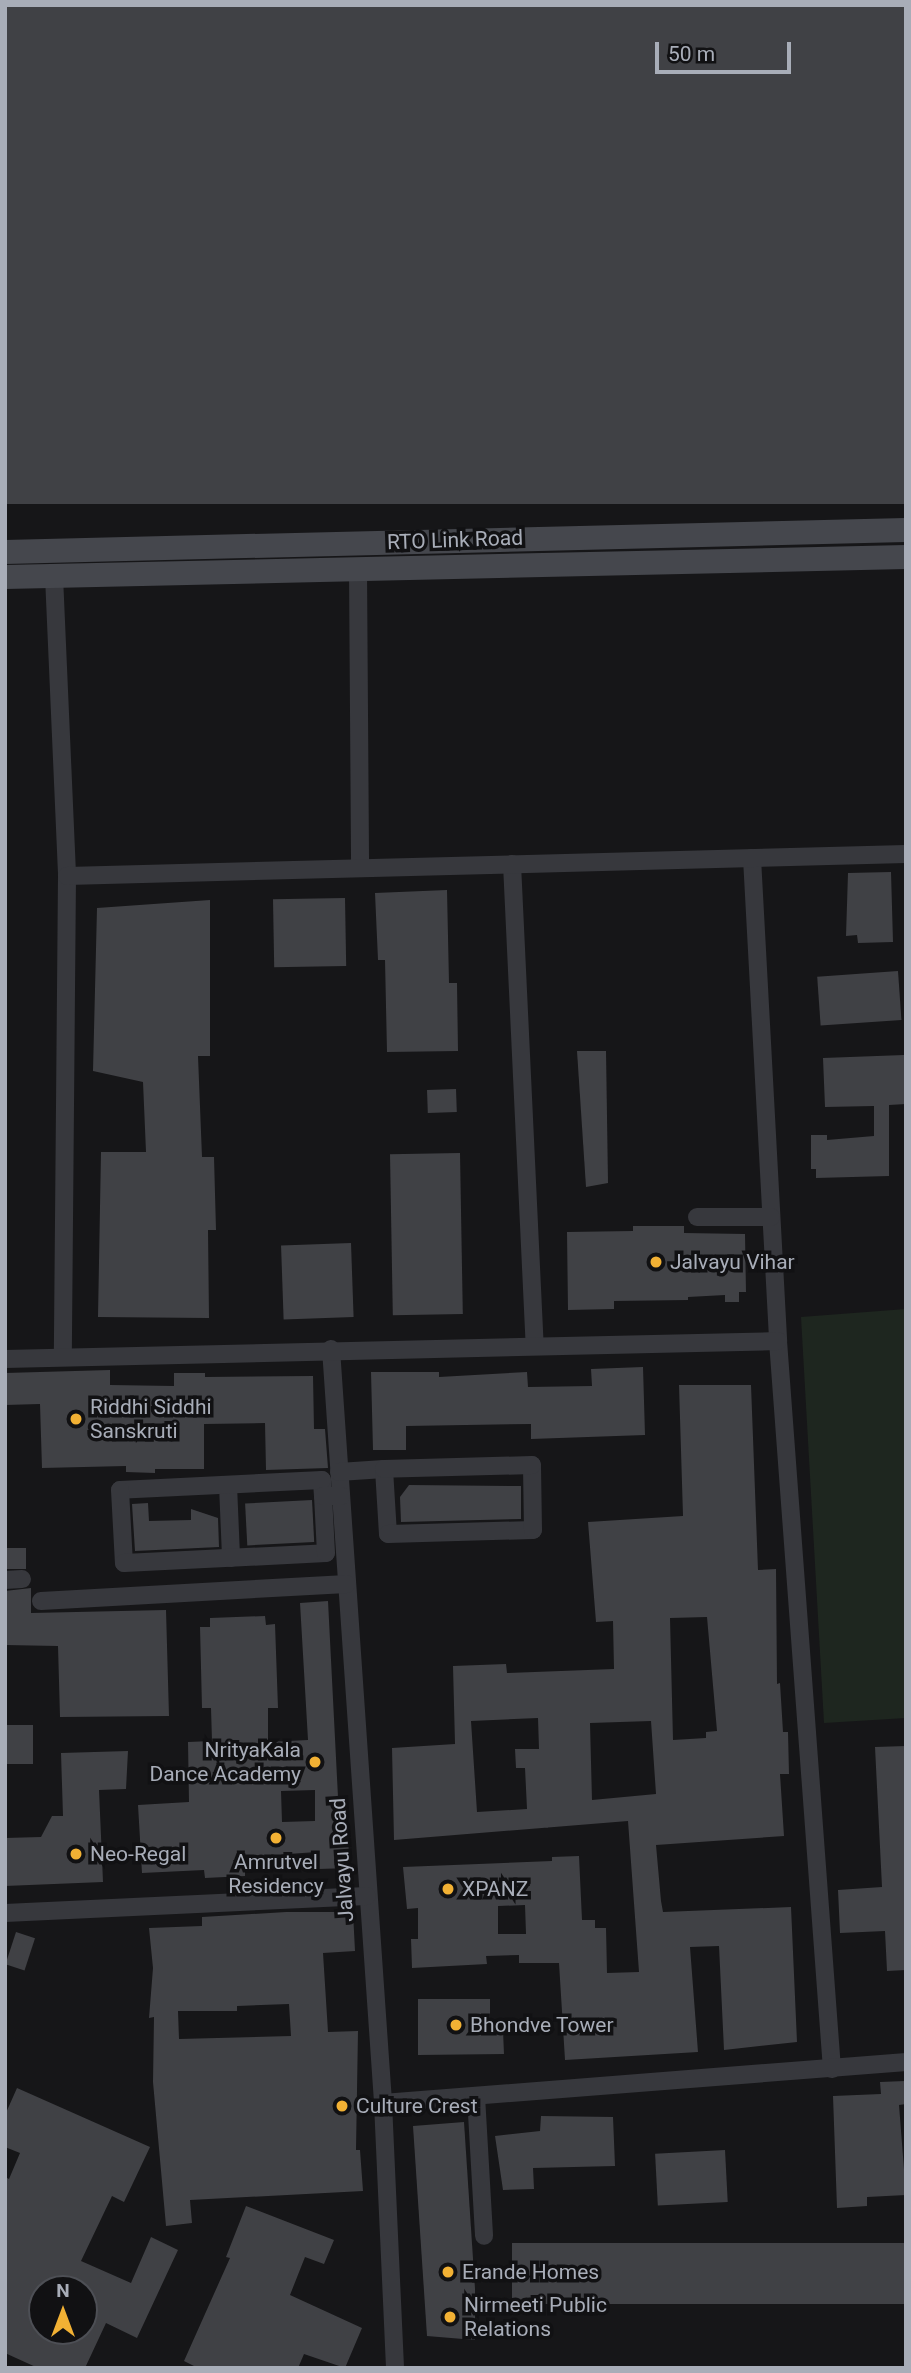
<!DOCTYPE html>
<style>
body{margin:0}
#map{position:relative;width:911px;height:2373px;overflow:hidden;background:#161618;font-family:Roboto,sans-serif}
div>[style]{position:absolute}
.green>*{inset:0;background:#1e261f}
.building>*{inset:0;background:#404145;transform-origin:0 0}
.minor>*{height:18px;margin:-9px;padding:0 9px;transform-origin:9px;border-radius:9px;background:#37383d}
.secondary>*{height:24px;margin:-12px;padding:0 12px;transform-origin:12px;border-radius:12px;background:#45474d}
.dots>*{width:19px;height:19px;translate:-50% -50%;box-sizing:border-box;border:4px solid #111113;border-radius:50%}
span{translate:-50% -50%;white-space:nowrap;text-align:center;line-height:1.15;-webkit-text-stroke:7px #111113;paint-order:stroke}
.street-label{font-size:21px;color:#a8adb8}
.poi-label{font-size:21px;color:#a8adb8}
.left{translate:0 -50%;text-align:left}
.right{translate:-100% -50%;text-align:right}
.frame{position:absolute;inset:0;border:7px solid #a8adb8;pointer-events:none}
.north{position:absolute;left:28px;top:2275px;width:70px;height:70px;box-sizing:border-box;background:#111113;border:2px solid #4d4f55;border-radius:50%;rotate:0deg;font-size:19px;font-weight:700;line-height:28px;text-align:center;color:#a8adb8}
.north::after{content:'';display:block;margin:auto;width:24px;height:32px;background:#f2b134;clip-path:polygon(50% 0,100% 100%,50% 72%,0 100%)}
.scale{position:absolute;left:655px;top:42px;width:136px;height:32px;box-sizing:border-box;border:4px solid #a8adb8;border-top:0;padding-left:9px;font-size:21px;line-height:24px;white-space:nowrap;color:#a8adb8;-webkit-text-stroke:5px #111113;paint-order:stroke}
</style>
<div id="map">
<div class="green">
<i style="clip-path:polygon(906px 1309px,906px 1718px,824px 1723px,801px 1317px)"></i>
</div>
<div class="building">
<i style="left:5px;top:5px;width:901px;height:499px"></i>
<i style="clip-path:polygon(891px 872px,893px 942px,858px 943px,857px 935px,846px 936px,848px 873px)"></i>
<i style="clip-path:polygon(447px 890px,449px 983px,457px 983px,458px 1051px,387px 1052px,385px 960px,378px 960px,375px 893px)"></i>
<i style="left:345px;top:898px;width:68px;height:72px;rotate:89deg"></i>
<i style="clip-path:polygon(210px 900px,210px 1056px,198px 1056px,202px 1157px,214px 1157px,216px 1230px,208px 1230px,209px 1318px,98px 1317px,101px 1152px,146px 1152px,143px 1082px,93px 1071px,97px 908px)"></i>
<i style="left:898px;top:971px;width:49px;height:81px;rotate:86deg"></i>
<i style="clip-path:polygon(577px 1051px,606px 1051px,608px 1183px,586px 1187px)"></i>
<i style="clip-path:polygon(904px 1055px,906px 1104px,889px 1105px,889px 1176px,816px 1178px,816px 1169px,811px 1169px,811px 1135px,827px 1135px,827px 1140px,874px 1136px,874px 1106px,825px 1107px,823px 1058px)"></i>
<i style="left:456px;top:1089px;width:23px;height:29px;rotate:88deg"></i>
<i style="left:460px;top:1153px;width:161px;height:70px;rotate:89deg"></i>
<i style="clip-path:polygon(633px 1226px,684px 1226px,684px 1233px,745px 1234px,746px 1292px,739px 1292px,739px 1302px,725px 1302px,725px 1295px,688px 1297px,688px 1300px,614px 1301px,614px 1309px,568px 1310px,567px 1232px,633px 1231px)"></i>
<i style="left:351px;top:1243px;width:74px;height:70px;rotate:88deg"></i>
<i style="clip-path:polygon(643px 1367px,645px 1435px,531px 1439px,531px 1424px,406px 1426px,406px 1450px,373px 1450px,371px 1372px,439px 1372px,439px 1377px,527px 1372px,528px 1387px,592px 1386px,591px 1369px)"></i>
<i style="clip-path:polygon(110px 1370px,110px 1385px,174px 1386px,174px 1373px,205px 1373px,205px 1377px,313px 1376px,314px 1429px,325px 1429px,328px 1468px,266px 1470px,265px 1423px,204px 1424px,204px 1469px,155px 1469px,155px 1473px,126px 1472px,126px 1466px,42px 1468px,40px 1404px,5px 1405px,5px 1373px)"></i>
<i style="clip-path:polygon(evenodd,679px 1385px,751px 1385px,758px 1570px,776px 1569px,777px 1684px,780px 1683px,783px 1732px,788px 1732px,789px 1774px,780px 1774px,784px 1836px,656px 1845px,661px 1901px,663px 1912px,791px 1907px,797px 2042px,724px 2050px,719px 1946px,690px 1947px,698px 2052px,565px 2060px,559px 1963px,519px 1963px,519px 1955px,486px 1956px,487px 1964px,412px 1968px,411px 1939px,418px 1939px,418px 1908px,407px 1909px,403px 1867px,552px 1861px,552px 1857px,579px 1856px,582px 1920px,595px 1920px,595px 1928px,606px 1928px,607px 1973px,639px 1972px,628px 1821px,394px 1840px,392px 1748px,455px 1744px,453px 1666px,506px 1664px,507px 1673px,614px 1669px,613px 1621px,596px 1622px,588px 1522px,683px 1516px,679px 1385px,707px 1617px,717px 1731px,706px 1732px,706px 1738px,673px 1740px,670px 1618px,707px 1617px,679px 1385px,538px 1718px,539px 1749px,515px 1749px,516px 1768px,525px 1768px,527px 1809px,477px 1812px,471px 1721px,538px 1718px,679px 1385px,651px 1721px,656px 1794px,592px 1800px,590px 1723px,651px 1721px,679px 1385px,525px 1905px,526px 1934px,498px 1934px,498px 1906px,525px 1905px)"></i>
<i style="clip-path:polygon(409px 1485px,521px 1486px,521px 1519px,401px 1522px,400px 1497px)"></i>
<i style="left:312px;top:1500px;width:42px;height:67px;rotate:87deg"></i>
<i style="clip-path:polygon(148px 1503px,149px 1521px,191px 1520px,191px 1509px,218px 1518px,219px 1547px,135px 1551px,132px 1504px)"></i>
<i style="left:26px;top:1548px;width:21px;height:21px;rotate:90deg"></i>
<i style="clip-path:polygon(31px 1588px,31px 1613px,166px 1610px,169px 1716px,60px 1717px,58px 1646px,5px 1645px,5px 1591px)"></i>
<i style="clip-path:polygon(evenodd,328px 1601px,338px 1797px,345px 1797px,350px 1868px,318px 1869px,317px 1852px,288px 1854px,288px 1867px,245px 1869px,245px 1876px,205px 1878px,204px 1870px,142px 1873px,138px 1805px,189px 1802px,188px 1742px,212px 1741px,211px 1708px,202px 1708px,200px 1627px,210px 1627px,210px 1618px,265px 1616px,266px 1625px,275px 1624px,278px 1708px,268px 1708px,268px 1742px,308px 1740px,300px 1603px,328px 1601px,315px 1790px,315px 1821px,282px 1822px,281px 1791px,315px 1790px)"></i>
<i style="left:5px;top:1725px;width:28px;height:39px"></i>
<i style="clip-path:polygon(906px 1746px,906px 1970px,887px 1971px,885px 1931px,840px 1933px,838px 1890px,882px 1887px,875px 1747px)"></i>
<i style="clip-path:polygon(128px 1751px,126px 1789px,99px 1790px,103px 1882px,5px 1886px,5px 1838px,41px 1837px,52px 1816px,63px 1816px,61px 1753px)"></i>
<i style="clip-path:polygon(evenodd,286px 1912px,353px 1912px,355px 1951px,323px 1953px,328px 2032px,358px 2031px,356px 2150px,360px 2150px,363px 2191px,190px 2200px,192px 2223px,166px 2226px,153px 2082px,154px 2017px,149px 2018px,153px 1968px,149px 1928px,202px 1926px,202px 1917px,286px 1912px,289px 2004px,291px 2036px,179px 2039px,178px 2011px,237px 2011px,237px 2006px,289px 2004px)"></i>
<i style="left:16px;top:1932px;width:20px;height:34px;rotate:18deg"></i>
<i style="clip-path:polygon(418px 1999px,490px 1999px,490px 2030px,503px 2030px,504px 2054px,418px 2055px)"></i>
<i style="clip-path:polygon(905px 2081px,906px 2104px,899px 2105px,906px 2195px,867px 2197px,867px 2206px,837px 2208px,833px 2096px,881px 2094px,880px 2082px)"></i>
<i style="clip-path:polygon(evenodd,17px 2088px,150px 2147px,124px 2202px,112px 2196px,81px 2261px,131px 2283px,151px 2237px,178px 2250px,137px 2338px,106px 2323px,85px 2368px,38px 2368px,5px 2353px,5px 2177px,9px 2179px,20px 2153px,5px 2147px,5px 2115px,17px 2088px,42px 2289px,84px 2289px,84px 2338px,66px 2331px,42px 2331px,42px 2289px)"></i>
<i style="clip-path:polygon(541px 2116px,613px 2117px,615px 2166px,533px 2168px,534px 2189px,503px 2190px,495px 2136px,540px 2131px)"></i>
<i style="clip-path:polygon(464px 2122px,475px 2289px,475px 2340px,427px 2336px,413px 2126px)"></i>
<i style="left:725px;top:2150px;width:52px;height:70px;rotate:87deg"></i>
<i style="clip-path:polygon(246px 2206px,334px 2240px,324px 2264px,305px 2257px,290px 2295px,362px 2328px,345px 2368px,304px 2354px,298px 2368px,198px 2368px,184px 2361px,230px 2258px,226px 2257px)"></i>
<i style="left:906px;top:2243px;width:61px;height:394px;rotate:90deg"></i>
</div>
<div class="minor">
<i style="left:358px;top:569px;width:299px;rotate:89.6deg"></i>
<i style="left:54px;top:576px;width:300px;rotate:87.5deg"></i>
<i style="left:67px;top:876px;width:481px;rotate:90.5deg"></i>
<i style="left:752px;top:858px;width:484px;rotate:86.9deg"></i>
<i style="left:778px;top:1341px;width:730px;rotate:85.76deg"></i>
<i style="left:512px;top:864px;width:482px;rotate:87.3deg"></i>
<i style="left:67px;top:876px;width:839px;rotate:-1.5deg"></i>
<i style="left:697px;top:1217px;width:74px"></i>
<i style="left:331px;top:1349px;width:756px;rotate:86.05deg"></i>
<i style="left:383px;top:2103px;width:265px;rotate:87.4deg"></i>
<i style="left:5px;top:1359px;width:773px;rotate:-1.33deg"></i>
<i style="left:339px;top:1472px;width:45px;rotate:-3.8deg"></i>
<i style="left:384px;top:1469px;width:65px;rotate:86.5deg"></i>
<i style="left:388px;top:1534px;width:145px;rotate:-1.6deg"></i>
<i style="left:533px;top:1530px;width:65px;rotate:-90.9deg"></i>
<i style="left:532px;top:1465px;width:148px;rotate:178.5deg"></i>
<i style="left:228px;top:1485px;width:73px;rotate:87.6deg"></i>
<i style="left:323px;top:1496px;width:16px;rotate:-94deg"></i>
<i style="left:322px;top:1480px;width:202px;rotate:177.2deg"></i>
<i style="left:120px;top:1490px;width:73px;rotate:86.9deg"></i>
<i style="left:124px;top:1563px;width:202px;rotate:-2.8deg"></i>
<i style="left:326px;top:1553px;width:57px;rotate:-93deg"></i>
<i style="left:323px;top:1496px;width:18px"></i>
<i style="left:5px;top:1580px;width:17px;rotate:-3deg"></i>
<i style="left:41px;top:1601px;width:306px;rotate:-3.2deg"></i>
<i style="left:5px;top:1913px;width:362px;rotate:-2.7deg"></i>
<i style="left:476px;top:2096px;width:140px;rotate:86.7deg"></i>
<i style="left:383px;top:2103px;width:525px;rotate:-4.48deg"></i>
</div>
<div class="secondary">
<i style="left:5px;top:552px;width:901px;rotate:-1.4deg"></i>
<i style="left:5px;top:577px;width:901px;rotate:-1.27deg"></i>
</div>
<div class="dots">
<i style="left:656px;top:1262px;background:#f2b134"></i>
<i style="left:76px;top:1419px;background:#f2b134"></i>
<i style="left:315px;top:1762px;background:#f2b134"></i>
<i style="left:276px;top:1838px;background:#f2b134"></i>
<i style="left:76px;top:1854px;background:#f2b134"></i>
<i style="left:448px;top:1889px;background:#f2b134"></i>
<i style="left:456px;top:2025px;background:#f2b134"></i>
<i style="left:342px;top:2106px;background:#f2b134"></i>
<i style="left:448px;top:2272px;background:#f2b134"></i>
<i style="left:450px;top:2317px;background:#f2b134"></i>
</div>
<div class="street-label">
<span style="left:455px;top:540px;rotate:-2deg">RTO Link Road</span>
<span style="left:342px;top:1860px;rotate:-94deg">Jalvayu Road</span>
</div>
<div class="poi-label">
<span class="left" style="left:670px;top:1262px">Jalvayu Vihar</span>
<span class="left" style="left:90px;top:1419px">Riddhi Siddhi<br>Sanskruti</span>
<span class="right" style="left:301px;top:1762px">NrityaKala<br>Dance Academy</span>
<span class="left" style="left:90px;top:1854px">Neo-Regal</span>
<span style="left:276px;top:1874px">Amrutvel<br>Residency</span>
<span class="left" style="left:462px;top:1889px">XPANZ</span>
<span class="left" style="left:470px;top:2025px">Bhondve Tower</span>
<span class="left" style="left:356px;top:2106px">Culture Crest</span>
<span class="left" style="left:462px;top:2272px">Erande Homes</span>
<span class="left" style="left:464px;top:2317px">Nirmeeti Public<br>Relations</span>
</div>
<div class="frame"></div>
<div class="north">N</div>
<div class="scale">50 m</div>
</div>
